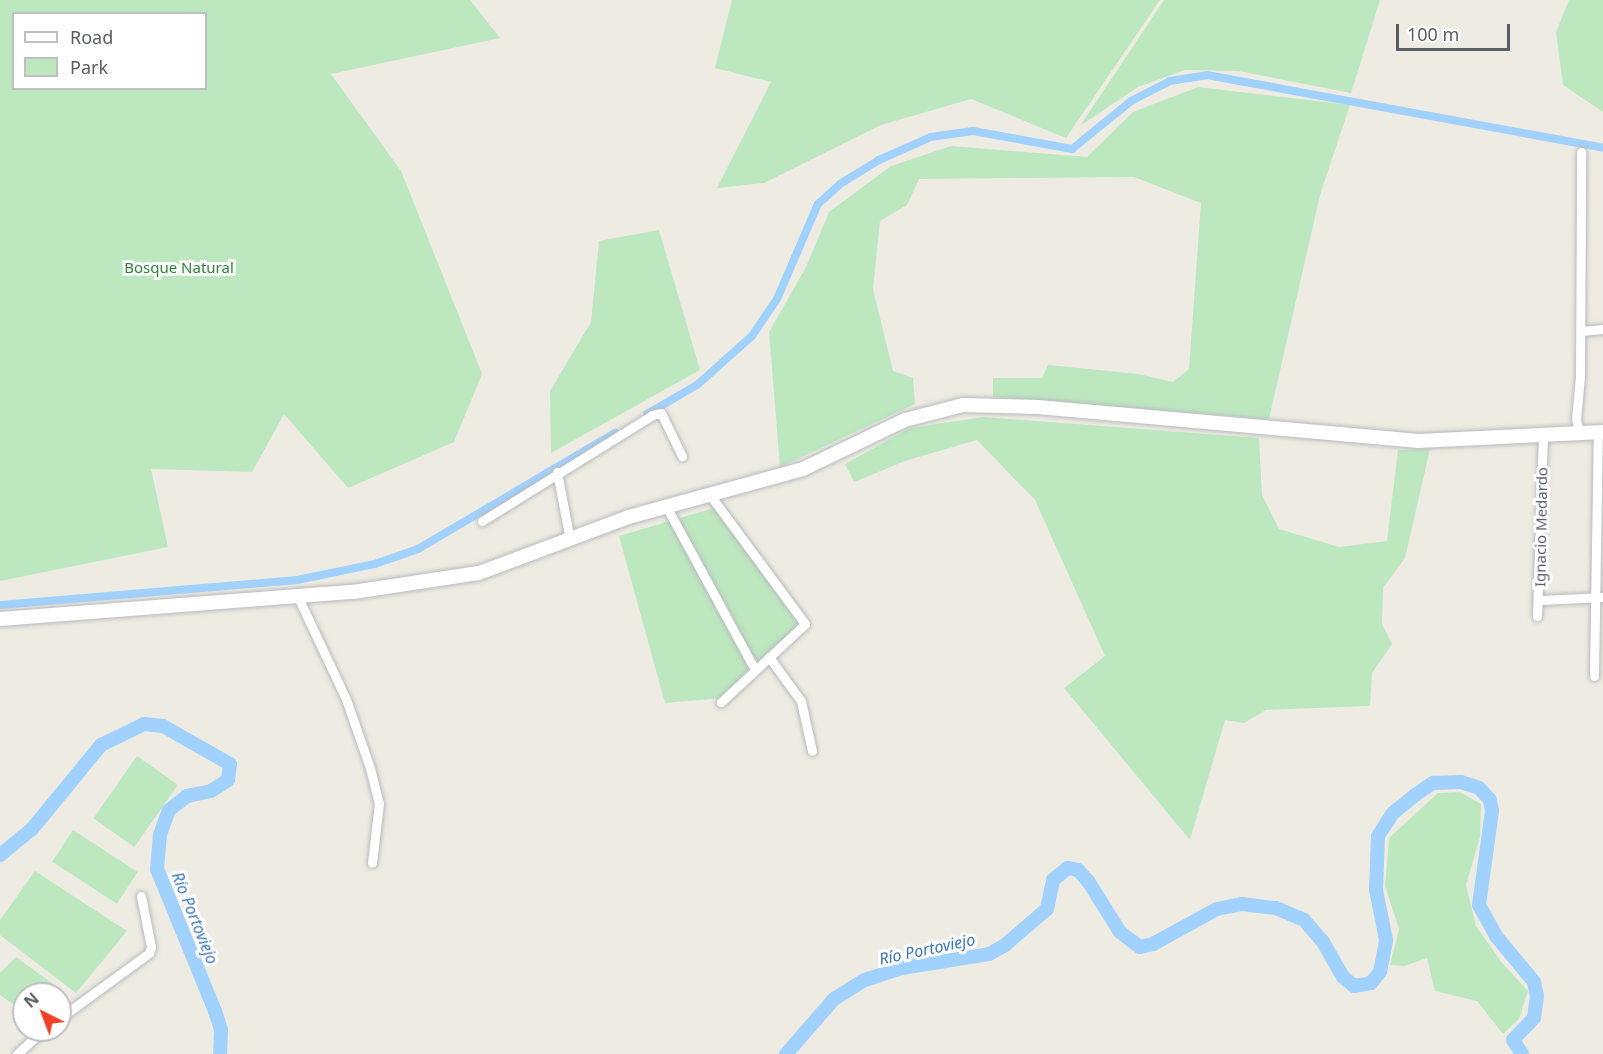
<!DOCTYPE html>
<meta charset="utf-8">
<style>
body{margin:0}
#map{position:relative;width:1603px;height:1054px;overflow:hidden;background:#eeece2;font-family:"Noto Sans",sans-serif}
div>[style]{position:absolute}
.green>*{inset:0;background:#bde7bf;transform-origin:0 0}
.canal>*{height:8px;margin:-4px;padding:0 4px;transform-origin:4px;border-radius:4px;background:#a1d1ff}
.river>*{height:14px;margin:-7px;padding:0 7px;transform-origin:7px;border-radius:7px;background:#a1d1ff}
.roads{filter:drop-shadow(0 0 2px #b7babf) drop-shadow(0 0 2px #b7babf)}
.street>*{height:9px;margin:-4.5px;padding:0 4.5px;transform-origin:4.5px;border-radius:4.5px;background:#fff}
.secondary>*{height:14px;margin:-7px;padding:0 7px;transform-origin:7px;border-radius:7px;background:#fff}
span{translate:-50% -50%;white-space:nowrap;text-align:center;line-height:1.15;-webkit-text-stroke:6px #fff;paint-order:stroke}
.park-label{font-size:15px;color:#308439}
.street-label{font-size:15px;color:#5a5e64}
.water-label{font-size:16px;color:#3c75be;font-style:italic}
.legend{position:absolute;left:12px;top:12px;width:195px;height:78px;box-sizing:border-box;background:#fff;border:2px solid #bdbfc1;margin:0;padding:8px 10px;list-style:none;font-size:18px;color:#5a5e64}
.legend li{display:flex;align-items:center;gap:12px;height:30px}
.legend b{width:30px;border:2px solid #bdbfc1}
.north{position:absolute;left:12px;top:982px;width:60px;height:60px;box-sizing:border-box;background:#fff;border:2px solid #bdbfc1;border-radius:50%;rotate:318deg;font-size:16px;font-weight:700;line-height:24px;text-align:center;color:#5a5e64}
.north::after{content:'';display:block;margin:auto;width:21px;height:27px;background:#f04126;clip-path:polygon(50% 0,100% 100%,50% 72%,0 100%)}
.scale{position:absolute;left:1396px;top:24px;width:114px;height:27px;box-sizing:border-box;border:3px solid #5a5e64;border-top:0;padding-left:8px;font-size:18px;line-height:21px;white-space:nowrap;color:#5a5e64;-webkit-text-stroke:4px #fff;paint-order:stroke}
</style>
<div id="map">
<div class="green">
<i style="clip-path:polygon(evenodd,0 0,470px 0,500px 38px,331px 74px,401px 171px,482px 374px,454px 442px,348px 488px,284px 414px,252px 472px,151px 469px,168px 547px,0 581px,0 0,14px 14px,206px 14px,206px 88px,14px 88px,14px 14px)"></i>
<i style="clip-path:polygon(732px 0,1160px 0,1066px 138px,971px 99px,881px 125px,764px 183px,717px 188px,771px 82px,715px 68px)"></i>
<i style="clip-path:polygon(1164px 0,1380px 0,1351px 93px,1238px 71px,1185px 70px,1138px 87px,1080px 126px)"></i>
<i style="clip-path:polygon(1569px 0,1603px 0,1603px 112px,1563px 85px,1556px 32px)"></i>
<i style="clip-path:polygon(1198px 87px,1350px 105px,1320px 195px,1269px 419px,993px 397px,993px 378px,1042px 378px,1048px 365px,1138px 374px,1173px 382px,1189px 369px,1201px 203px,1134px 177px,919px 179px,907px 205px,880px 221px,873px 289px,893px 371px,913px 378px,915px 404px,780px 467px,769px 332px,806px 267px,829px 212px,891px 166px,951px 146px,1087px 157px,1133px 112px)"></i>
<i style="clip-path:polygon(659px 230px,700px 370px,551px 453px,550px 391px,591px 322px,599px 241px)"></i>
<i style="clip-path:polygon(983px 417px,1259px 438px,1262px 495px,1279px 529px,1339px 547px,1387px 541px,1398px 450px,1430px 449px,1405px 558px,1383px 588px,1382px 624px,1392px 644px,1372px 673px,1370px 706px,1266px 710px,1244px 723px,1225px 720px,1190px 840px,1064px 688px,1105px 656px,1035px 500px,977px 440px,905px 461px,854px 482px,845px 464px,910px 428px)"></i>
<i style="clip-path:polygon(724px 505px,809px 623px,722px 698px,665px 703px,619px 536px)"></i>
<i style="left:137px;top:756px;width:50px;height:76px;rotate:35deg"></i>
<i style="clip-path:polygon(1460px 792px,1481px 804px,1480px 837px,1466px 885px,1476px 926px,1502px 963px,1528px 991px,1519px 1019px,1503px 1034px,1477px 1001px,1435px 991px,1427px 958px,1405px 966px,1390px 965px,1399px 929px,1385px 886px,1389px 838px,1438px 793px)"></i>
<i style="left:73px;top:830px;width:77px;height:38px;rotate:33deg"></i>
<i style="clip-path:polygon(35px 871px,127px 931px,76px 993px,0 935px,0 920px)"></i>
<i style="clip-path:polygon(16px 957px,64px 992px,60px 996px,24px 994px,24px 1012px,0 995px,0 973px)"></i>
</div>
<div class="canal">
<i style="left:647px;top:414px;width:58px;rotate:-30.1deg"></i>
<i style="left:697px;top:385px;width:74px;rotate:-41.7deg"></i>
<i style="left:752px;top:336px;width:45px;rotate:-56deg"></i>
<i style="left:777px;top:299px;width:103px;rotate:-66.7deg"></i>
<i style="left:818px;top:204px;width:30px;rotate:-42deg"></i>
<i style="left:840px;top:184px;width:46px;rotate:-31.6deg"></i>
<i style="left:879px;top:160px;width:57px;rotate:-23.9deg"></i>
<i style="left:931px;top:137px;width:42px;rotate:-8.1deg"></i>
<i style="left:973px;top:131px;width:101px;rotate:10.3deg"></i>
<i style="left:1072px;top:149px;width:76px;rotate:-39.1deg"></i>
<i style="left:1131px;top:101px;width:44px;rotate:-27.1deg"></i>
<i style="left:1170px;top:81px;width:37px;rotate:-9deg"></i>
<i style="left:1207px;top:75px;width:403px;rotate:10.4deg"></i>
<i style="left:0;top:605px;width:298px;rotate:-4.8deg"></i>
<i style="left:297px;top:580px;width:80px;rotate:-11.6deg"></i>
<i style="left:375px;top:564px;width:46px;rotate:-19.2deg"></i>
<i style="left:418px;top:549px;width:229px;rotate:-30.5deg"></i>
</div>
<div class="river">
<i style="left:0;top:855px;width:41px;rotate:-39.1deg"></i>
<i style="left:32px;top:829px;width:109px;rotate:-50.6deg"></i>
<i style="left:101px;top:745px;width:48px;rotate:-26deg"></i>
<i style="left:144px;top:724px;width:19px;rotate:6deg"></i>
<i style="left:163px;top:726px;width:77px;rotate:29.6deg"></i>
<i style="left:230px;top:764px;width:16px;rotate:97deg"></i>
<i style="left:228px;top:780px;width:20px;rotate:147deg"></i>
<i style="left:211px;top:791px;width:25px;rotate:168deg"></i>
<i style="left:187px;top:796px;width:23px;rotate:142deg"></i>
<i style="left:169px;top:810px;width:27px;rotate:110deg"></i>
<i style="left:160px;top:835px;width:34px;rotate:95deg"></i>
<i style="left:157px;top:869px;width:153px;rotate:67.8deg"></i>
<i style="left:215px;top:1011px;width:19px;rotate:72deg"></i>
<i style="left:221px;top:1029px;width:25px;rotate:92deg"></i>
<i style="left:786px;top:1054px;width:73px;rotate:-48.9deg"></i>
<i style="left:834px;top:999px;width:36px;rotate:-32deg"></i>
<i style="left:865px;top:980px;width:39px;rotate:-18deg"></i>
<i style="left:902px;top:968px;width:88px;rotate:-9.1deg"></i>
<i style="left:989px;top:954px;width:18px;rotate:-29deg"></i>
<i style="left:1005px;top:945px;width:55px;rotate:-40.6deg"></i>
<i style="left:1047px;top:909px;width:30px;rotate:-78deg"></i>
<i style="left:1053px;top:880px;width:19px;rotate:-39deg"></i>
<i style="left:1068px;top:868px;width:10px;rotate:11deg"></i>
<i style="left:1078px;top:870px;width:15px;rotate:48deg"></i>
<i style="left:1088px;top:881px;width:60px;rotate:57.9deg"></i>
<i style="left:1120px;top:932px;width:25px;rotate:37deg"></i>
<i style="left:1140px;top:947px;width:13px;rotate:-13deg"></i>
<i style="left:1153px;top:944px;width:73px;rotate:-28.7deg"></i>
<i style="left:1217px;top:909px;width:25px;rotate:-11deg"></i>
<i style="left:1242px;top:904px;width:34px;rotate:7deg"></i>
<i style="left:1276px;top:908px;width:30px;rotate:23deg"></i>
<i style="left:1304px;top:920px;width:29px;rotate:49deg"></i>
<i style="left:1323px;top:942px;width:40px;rotate:60.3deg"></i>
<i style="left:1343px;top:977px;width:14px;rotate:39deg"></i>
<i style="left:1354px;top:986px;width:17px;rotate:-10deg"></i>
<i style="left:1371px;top:983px;width:14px;rotate:-51deg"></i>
<i style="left:1380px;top:972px;width:33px;rotate:-79deg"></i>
<i style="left:1386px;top:940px;width:51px;rotate:-101.3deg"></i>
<i style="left:1376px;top:890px;width:54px;rotate:-87.9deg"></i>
<i style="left:1378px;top:836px;width:27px;rotate:-57deg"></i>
<i style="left:1393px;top:813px;width:28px;rotate:-39deg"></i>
<i style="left:1415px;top:795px;width:22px;rotate:-34deg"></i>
<i style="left:1433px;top:783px;width:28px;rotate:-2deg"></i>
<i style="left:1461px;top:782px;width:19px;rotate:18deg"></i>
<i style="left:1479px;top:788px;width:16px;rotate:47deg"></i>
<i style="left:1490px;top:800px;width:11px;rotate:80deg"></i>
<i style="left:1492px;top:811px;width:95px;rotate:97.9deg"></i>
<i style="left:1479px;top:905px;width:35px;rotate:61deg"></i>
<i style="left:1496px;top:936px;width:60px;rotate:50.4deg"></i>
<i style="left:1534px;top:982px;width:14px;rotate:78deg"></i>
<i style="left:1537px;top:996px;width:22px;rotate:98deg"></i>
<i style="left:1534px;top:1018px;width:30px;rotate:134deg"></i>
<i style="left:1513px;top:1040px;width:17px;rotate:57deg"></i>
</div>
<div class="roads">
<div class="street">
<i style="left:1581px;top:331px;width:22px;rotate:-5deg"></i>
<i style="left:1580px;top:435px;width:16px;rotate:-104deg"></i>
<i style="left:1576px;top:419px;width:42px;rotate:-84.6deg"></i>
<i style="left:1580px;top:377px;width:225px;rotate:-89.7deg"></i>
<i style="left:557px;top:472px;width:69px;rotate:79.2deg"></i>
<i style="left:710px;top:495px;width:160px;rotate:53.6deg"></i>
<i style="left:805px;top:624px;width:115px;rotate:137.1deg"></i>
<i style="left:666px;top:506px;width:184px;rotate:61.5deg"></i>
<i style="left:482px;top:521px;width:200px;rotate:-31.9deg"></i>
<i style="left:652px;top:415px;width:9px;rotate:-13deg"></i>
<i style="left:661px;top:413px;width:48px;rotate:64deg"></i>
<i style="left:297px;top:595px;width:115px;rotate:64.8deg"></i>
<i style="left:346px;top:699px;width:73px;rotate:70.8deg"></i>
<i style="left:370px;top:768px;width:36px;rotate:76deg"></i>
<i style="left:379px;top:803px;width:60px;rotate:96.7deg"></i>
<i style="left:1540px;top:600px;width:63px;rotate:-2.7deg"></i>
<i style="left:1537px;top:616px;width:180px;rotate:-88.1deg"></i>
<i style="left:769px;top:657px;width:54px;rotate:54deg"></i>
<i style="left:801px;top:701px;width:51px;rotate:77.6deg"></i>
<i style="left:1594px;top:676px;width:244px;rotate:-89.1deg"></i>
<i style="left:60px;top:1018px;width:110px;rotate:-36.1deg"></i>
<i style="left:149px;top:953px;width:6px;rotate:-72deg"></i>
<i style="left:151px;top:947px;width:52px;rotate:-101.1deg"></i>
<i style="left:17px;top:1054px;width:35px;rotate:-43deg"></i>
</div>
<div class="secondary">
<i style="left:0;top:619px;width:354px;rotate:-4.4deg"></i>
<i style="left:353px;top:592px;width:127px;rotate:-8.6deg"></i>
<i style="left:479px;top:573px;width:160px;rotate:-20.5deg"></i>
<i style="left:629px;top:517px;width:180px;rotate:-15.4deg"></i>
<i style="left:803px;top:469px;width:113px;rotate:-25.7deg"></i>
<i style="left:905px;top:420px;width:60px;rotate:-14.5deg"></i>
<i style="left:963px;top:405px;width:75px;rotate:1.5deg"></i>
<i style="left:1038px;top:407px;width:382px;rotate:5.1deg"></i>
<i style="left:1418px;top:441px;width:185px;rotate:-2.8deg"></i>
</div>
</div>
<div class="park-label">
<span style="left:179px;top:268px">Bosque Natural</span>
</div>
<div class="street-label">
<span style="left:1541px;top:527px;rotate:-89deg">Ignacio Medardo</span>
</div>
<div class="water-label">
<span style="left:195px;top:918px;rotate:68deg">Río Portoviejo</span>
<span style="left:927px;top:949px;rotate:-12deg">Río Portoviejo</span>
</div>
<ul class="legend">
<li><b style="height:8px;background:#fff"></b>Road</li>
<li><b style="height:16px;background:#bde7bf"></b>Park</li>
</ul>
<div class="north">N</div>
<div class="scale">100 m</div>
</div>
